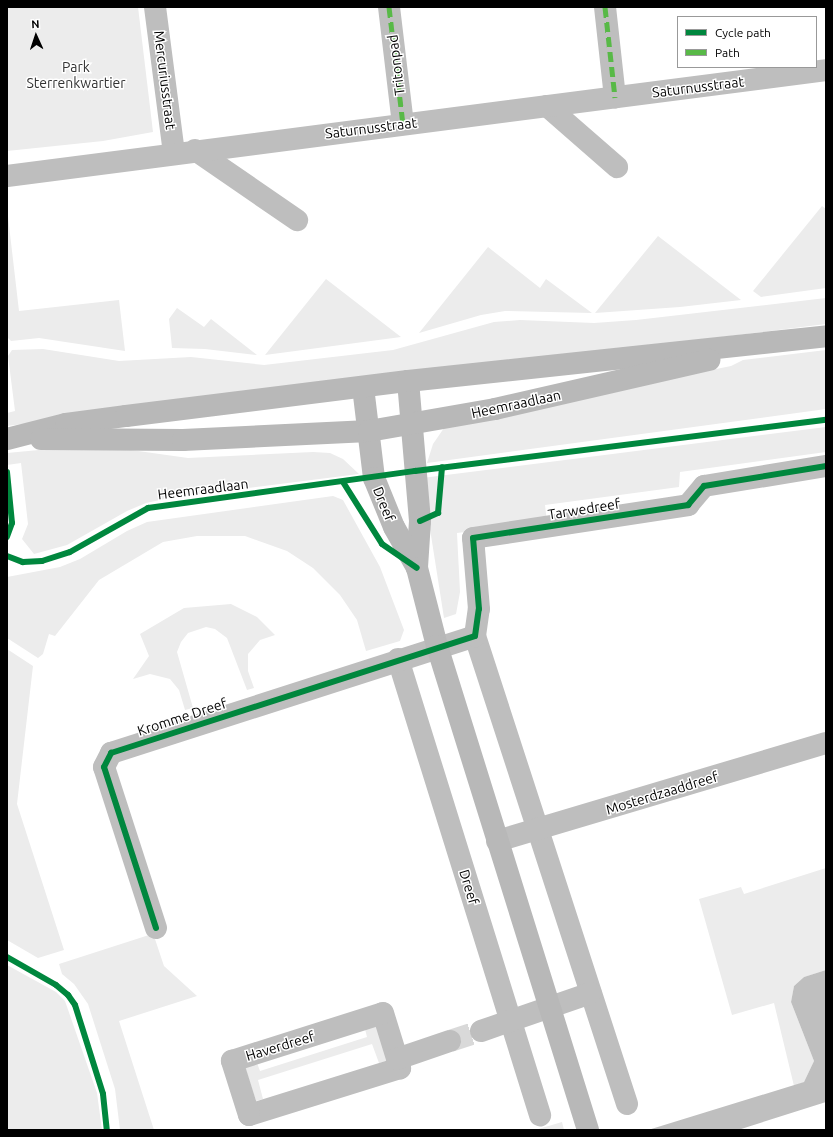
<!DOCTYPE html>
<style>
body{margin:0}
#map{position:relative;width:833px;height:1137px;overflow:hidden;background:#fff;font-family:Ubuntu,sans-serif}
div>[style]{position:absolute}
.green>*{inset:0;background:#ececec}
.water>*{inset:0;background:#bfbfbf}
.street-tunnel>*{height:22px;margin-top:-11px;transform-origin:0;background:repeating-linear-gradient(90deg,#d9d9d9 0 22px,transparent 0 33px)}
.street>*{height:22px;margin:-11px;padding:0 11px;transform-origin:11px;border-radius:11px;background:#bebebe}
.secondary>*{height:22px;margin:-11px;padding:0 11px;transform-origin:11px;border-radius:11px;background:#b8b8b8}
.quiet>*{height:5px;margin-top:-2.5px;transform-origin:0;background:repeating-linear-gradient(90deg,#58b947 0 10px,transparent 0 15px)}
.cycleway>*{height:6px;margin:-3px;padding:0 3px;transform-origin:3px;border-radius:3px;background:#00873e}
span{translate:-50% -50%;white-space:nowrap;text-align:center;line-height:1.15;-webkit-text-stroke:3px #fff;paint-order:stroke}
.street-label{font-size:14px;color:#000}
.park-label{font-size:14px;color:#333}
.frame{position:absolute;inset:0;border:8px solid #000;pointer-events:none}
.legend{position:absolute;left:677px;top:16px;width:140px;height:52px;box-sizing:border-box;background:#fff;border:1px solid #999;margin:0;padding:5px 7px;list-style:none;font-size:12px;color:#000}
.legend li{display:flex;align-items:center;gap:8px;height:20px}
.legend b{width:20px;border:1px solid #999}
.north{position:absolute;left:16px;top:16px;width:40px;height:40px;-webkit-text-stroke:3px #fff;paint-order:stroke;rotate:357deg;font-size:11px;font-weight:700;line-height:16px;text-align:center;color:#000}
.north::after{content:'';display:block;margin:auto;width:14px;height:18px;background:#000;clip-path:polygon(50% 0,100% 100%,50% 72%,0 100%)}
</style>
<div id="map">
<div class="green">
<i style="clip-path:polygon(7px 7px,138px 7px,153px 132px,103px 141px,7px 151px)"></i>
<i style="clip-path:polygon(822px 206px,826px 209px,826px 288px,761px 297px,753px 291px)"></i>
<i style="clip-path:polygon(7px 208px,19px 311px,119px 300px,125px 351px,39px 338px,11px 341px,7px 337px)"></i>
<i style="clip-path:polygon(658px 236px,741px 300px,680px 307px,595px 313px)"></i>
<i style="clip-path:polygon(488px 247px,540px 288px,546px 279px,592px 313px,505px 311px,481px 315px,419px 333px)"></i>
<i style="clip-path:polygon(326px 279px,401px 337px,265px 355px)"></i>
<i style="clip-path:polygon(826px 298px,826px 324px,7px 426px,7px 413px,15px 411px,8px 356px,12px 350px,43px 349px,119px 361px,191px 357px,264px 365px,393px 350px,494px 322px,520px 320px,594px 323px,636px 320px)"></i>
<i style="clip-path:polygon(177px 308px,204px 327px,211px 319px,257px 355px,205px 349px,172px 348px,169px 319px)"></i>
<i style="clip-path:polygon(826px 350px,826px 409px,427px 463px,433px 444px,444px 428px,454px 422px,731px 366px,743px 360px)"></i>
<i style="clip-path:polygon(826px 427px,826px 452px,680px 472px,679px 487px,545px 505px,547px 522px,457px 533px,460px 592px,456px 614px,444px 618px,422px 478px)"></i>
<i style="clip-path:polygon(60px 448px,131px 450px,188px 458px,313px 452px,330px 453px,343px 459px,359px 474px,169px 498px,146px 503px,127px 511px,67px 545px,34px 554px,22px 539px,28px 524px,21px 463px,7px 465px,7px 453px)"></i>
<i style="clip-path:polygon(333px 496px,343px 500px,380px 567px,404px 630px,400px 641px,366px 651px,357px 620px,340px 595px,313px 568px,287px 551px,245px 536px,197px 536px,163px 542px,99px 580px,55px 636px,49px 634px,43px 654px,38px 658px,7px 638px,7px 577px,60px 567px,80px 559px,127px 531px,147px 522px)"></i>
<i style="clip-path:polygon(231px 604px,257px 617px,275px 635px,260px 640px,248px 654px,248px 671px,254px 688px,247px 690px,227px 638px,215px 629px,206px 627px,188px 633px,181px 642px,177px 652px,193px 708px,185px 710px,179px 690px,170px 679px,150px 674px,133px 679px,149px 656px,140px 634px,184px 608px)"></i>
<i style="clip-path:polygon(7px 649px,33px 666px,17px 804px,64px 950px,38px 958px,7px 940px)"></i>
<i style="clip-path:polygon(826px 868px,826px 970px,804px 977px,794px 986px,791px 1002px,814px 1061px,804px 1082px,794px 1086px,774px 1003px,732px 1015px,699px 899px,741px 887px,744px 894px)"></i>
<i style="clip-path:polygon(149px 935px,155px 939px,164px 966px,197px 996px,119px 1021px,154px 1130px,120px 1130px,115px 1089px,88px 1004px,74px 984px,62px 974px,59px 964px)"></i>
<i style="clip-path:polygon(7px 965px,56px 992px,65px 1001px,97px 1093px,102px 1130px,7px 1130px)"></i>
<i style="clip-path:polygon(378px 1025px,389px 1060px,379px 1063px,372px 1044px,258px 1080px,263px 1099px,256px 1101px,245px 1067px,257px 1063px,260px 1071px,367px 1037px,365px 1029px)"></i>
<i style="clip-path:polygon(562px 1122px,564px 1130px,535px 1130px)"></i>
</div>
<div class="water">
<i style="clip-path:polygon(826px 970px,826px 1102px,738px 1130px,648px 1130px,804px 1082px,814px 1061px,791px 1002px,794px 986px,804px 977px)"></i>
</div>
<div class="street-tunnel">
<i style="left:450px;top:1041px;width:33px;rotate:-18deg"></i>
</div>
<div class="street">
<i style="left:155px;top:7px;width:147px;rotate:82.6deg"></i>
<i style="left:389px;top:7px;width:118px;rotate:83.2deg"></i>
<i style="left:605px;top:7px;width:91px;rotate:83.7deg"></i>
<i style="left:547px;top:106px;width:93px;rotate:41.1deg"></i>
<i style="left:195px;top:150px;width:124px;rotate:34.5deg"></i>
<i style="left:7px;top:176px;width:826px;rotate:-7.37deg"></i>
<i style="left:475px;top:636px;width:492px;rotate:72deg"></i>
<i style="left:398px;top:659px;width:478px;rotate:72.7deg"></i>
<i style="left:497px;top:841px;width:343px;rotate:-16.6deg"></i>
<i style="left:156px;top:928px;width:169px;rotate:-107.9deg"></i>
<i style="left:104px;top:767px;width:16px;rotate:-63deg"></i>
<i style="left:111px;top:753px;width:382px;rotate:-17.8deg"></i>
<i style="left:475px;top:636px;width:27px;rotate:-82deg"></i>
<i style="left:479px;top:609px;width:71px;rotate:-94.8deg"></i>
<i style="left:473px;top:538px;width:218px;rotate:-8.7deg"></i>
<i style="left:688px;top:505px;width:25px;rotate:-50deg"></i>
<i style="left:704px;top:486px;width:124px;rotate:-9.3deg"></i>
<i style="left:383px;top:1013px;width:58px;rotate:72.8deg"></i>
<i style="left:400px;top:1068px;width:158px;rotate:162.7deg"></i>
<i style="left:249px;top:1115px;width:57px;rotate:-107.5deg"></i>
<i style="left:232px;top:1061px;width:158px;rotate:-17.6deg"></i>
<i style="left:481px;top:1031px;width:116px;rotate:-19.1deg"></i>
<i style="left:397px;top:1059px;width:56px;rotate:-18.8deg"></i>
</div>
<div class="secondary">
<i style="left:408px;top:381px;width:141px;rotate:85.1deg"></i>
<i style="left:420px;top:521px;width:47px;rotate:93.7deg"></i>
<i style="left:363px;top:387px;width:92px;rotate:83.1deg"></i>
<i style="left:374px;top:478px;width:53px;rotate:67.8deg"></i>
<i style="left:394px;top:527px;width:47px;rotate:60.7deg"></i>
<i style="left:417px;top:568px;width:81px;rotate:75.6deg"></i>
<i style="left:437px;top:646px;width:507px;rotate:72.67deg"></i>
<i style="left:7px;top:439px;width:61px;rotate:-14.3deg"></i>
<i style="left:66px;top:424px;width:61px;rotate:-7.6deg"></i>
<i style="left:126px;top:416px;width:284px;rotate:-7.1deg"></i>
<i style="left:408px;top:381px;width:420px;rotate:-6.1deg"></i>
<i style="left:41px;top:439px;width:142px;rotate:0.4deg"></i>
<i style="left:183px;top:440px;width:186px;rotate:-2.8deg"></i>
<i style="left:369px;top:431px;width:128px;rotate:-9.9deg"></i>
<i style="left:495px;top:409px;width:220px;rotate:-12.9deg"></i>
</div>
<div class="quiet">
<i style="left:389px;top:7px;width:118px;rotate:83.2deg"></i>
<i style="left:605px;top:7px;width:91px;rotate:83.7deg"></i>
</div>
<div class="cycleway">
<i style="left:7px;top:472px;width:51px;rotate:84.4deg"></i>
<i style="left:12px;top:523px;width:15px;rotate:110deg"></i>
<i style="left:343px;top:482px;width:73px;rotate:57.8deg"></i>
<i style="left:382px;top:544px;width:42px;rotate:34.4deg"></i>
<i style="left:420px;top:521px;width:20px;rotate:-24deg"></i>
<i style="left:438px;top:513px;width:46px;rotate:-85deg"></i>
<i style="left:7px;top:556px;width:17px;rotate:21deg"></i>
<i style="left:23px;top:562px;width:19px;rotate:-3deg"></i>
<i style="left:42px;top:561px;width:29px;rotate:-18deg"></i>
<i style="left:70px;top:552px;width:90px;rotate:-29.4deg"></i>
<i style="left:148px;top:508px;width:270px;rotate:-7.9deg"></i>
<i style="left:415px;top:471px;width:414px;rotate:-7.1deg"></i>
<i style="left:156px;top:928px;width:169px;rotate:-107.9deg"></i>
<i style="left:104px;top:767px;width:16px;rotate:-63deg"></i>
<i style="left:111px;top:753px;width:382px;rotate:-17.8deg"></i>
<i style="left:475px;top:636px;width:27px;rotate:-82deg"></i>
<i style="left:479px;top:609px;width:71px;rotate:-94.8deg"></i>
<i style="left:473px;top:538px;width:218px;rotate:-8.7deg"></i>
<i style="left:688px;top:505px;width:25px;rotate:-50deg"></i>
<i style="left:704px;top:486px;width:124px;rotate:-9.3deg"></i>
<i style="left:7px;top:957px;width:56px;rotate:29.7deg"></i>
<i style="left:56px;top:985px;width:16px;rotate:40deg"></i>
<i style="left:68px;top:995px;width:12px;rotate:55deg"></i>
<i style="left:75px;top:1005px;width:93px;rotate:72.5deg"></i>
<i style="left:103px;top:1094px;width:36px;rotate:84deg"></i>
</div>
<div class="street-label">
<span style="left:396px;top:65px;rotate:-97deg">Tritonpad</span>
<span style="left:165px;top:80px;rotate:83deg">Mercuriusstraat</span>
<span style="left:698px;top:87px;rotate:-7deg">Saturnusstraat</span>
<span style="left:371px;top:128px;rotate:-7deg">Saturnusstraat</span>
<span style="left:516px;top:404px;rotate:-12deg">Heemraadlaan</span>
<span style="left:203px;top:489px;rotate:-7deg">Heemraadlaan</span>
<span style="left:384px;top:504px;rotate:68deg">Dreef</span>
<span style="left:584px;top:509px;rotate:-9deg">Tarwedreef</span>
<span style="left:182px;top:717px;rotate:-18deg">Kromme Dreef</span>
<span style="left:662px;top:793px;rotate:-17deg">Mosterdzaaddreef</span>
<span style="left:469px;top:887px;rotate:73deg">Dreef</span>
<span style="left:280px;top:1046px;rotate:-17deg">Haverdreef</span>
</div>
<div class="park-label">
<span style="left:76px;top:75px">Park<br>Sterrenkwartier</span>
</div>
<div class="frame"></div>
<ul class="legend">
<li><b style="height:5px;background:#00873e"></b>Cycle path</li>
<li><b style="height:5px;background:#58b947"></b>Path</li>
</ul>
<div class="north">N</div>
</div>
